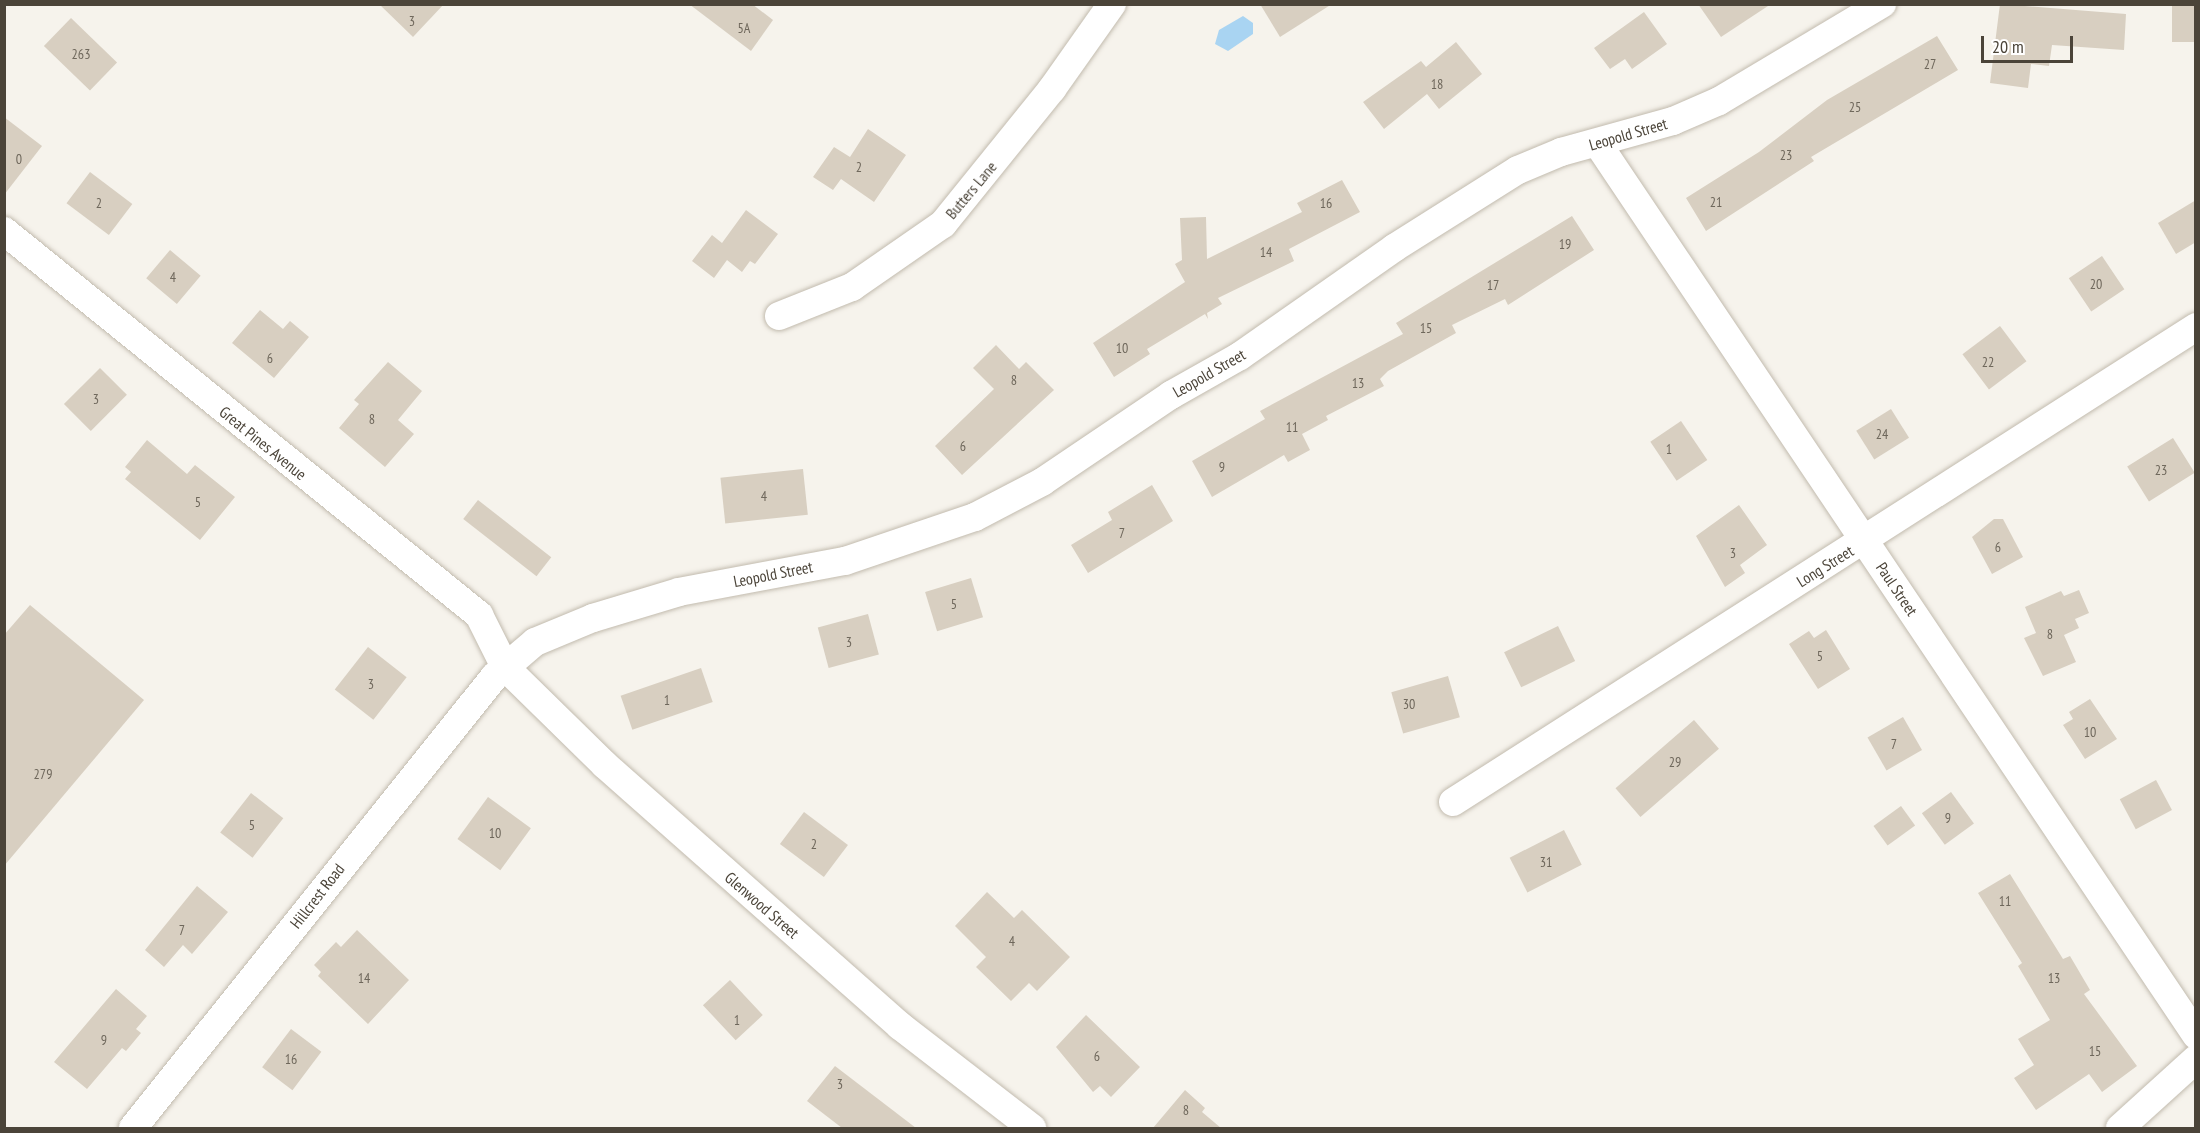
<!DOCTYPE html>
<style>
body{margin:0}
#map{position:relative;width:2200px;height:1133px;overflow:hidden;background:#f6f3ec;font-family:"PT Sans Narrow",sans-serif}
div>[style]{position:absolute}
.water>*{inset:0;background:#a9d4f2}
.building>*{inset:0;background:#d8cfc1;transform-origin:0 0}
.roads{filter:drop-shadow(0 0 2px #c2bbae) drop-shadow(0 0 2px #c2bbae)}
.minor>*{height:28px;margin:-14px;padding:0 14px;transform-origin:14px;border-radius:14px;background:#fff}
span{translate:-50% -50%;white-space:nowrap;text-align:center;line-height:1.15;-webkit-text-stroke:5px #fff;paint-order:stroke}
.number-label{font-size:14px;color:#6e675b}
.number-label span{-webkit-text-stroke-width:0}
.street-label{font-size:16px;color:#4b4439}
.frame{position:absolute;inset:0;border:6px solid #4b4439;pointer-events:none}
.scale{position:absolute;left:1981px;top:36px;width:92px;height:27px;box-sizing:border-box;border:3px solid #4b4439;border-top:0;padding-left:8px;font-size:18px;line-height:21px;white-space:nowrap;color:#4b4439;-webkit-text-stroke:4px #fff;paint-order:stroke}
</style>
<div id="map">
<div class="water">
<i style="clip-path:polygon(1243px 16px,1253px 23px,1253px 34px,1228px 51px,1215px 44px,1219px 30px)"></i>
</div>
<div class="building">
<i style="clip-path:polygon(379px 4px,444px 4px,413px 37px)"></i>
<i style="clip-path:polygon(689px 4px,752px 4px,773px 20px,751px 51px)"></i>
<i style="clip-path:polygon(1260px 4px,1332px 4px,1280px 37px)"></i>
<i style="clip-path:polygon(1698px 4px,1771px 4px,1721px 37px)"></i>
<i style="clip-path:polygon(2000px 4px,2126px 14px,2124px 50px,2052px 45px,2049px 66px,2031px 64px,2028px 88px,1990px 83px)"></i>
<i style="left:2172px;top:4px;width:24px;height:38px"></i>
<i style="clip-path:polygon(1644px 12px,1667px 44px,1632px 69px,1625px 59px,1610px 69px,1594px 48px)"></i>
<i style="left:71px;top:18px;width:64px;height:39px;rotate:44deg"></i>
<i style="clip-path:polygon(1937px 36px,1958px 70px,1811px 157px,1814px 161px,1706px 231px,1686px 198px,1759px 152px,1827px 100px)"></i>
<i style="clip-path:polygon(1456px 42px,1482px 74px,1439px 109px,1427px 94px,1384px 129px,1363px 102px,1421px 61px,1426px 67px)"></i>
<i style="clip-path:polygon(4px 117px,42px 146px,4px 195px)"></i>
<i style="clip-path:polygon(868px 129px,906px 155px,874px 202px,841px 179px,833px 190px,813px 177px,834px 147px,850px 157px)"></i>
<i style="left:90px;top:172px;width:53px;height:39px;rotate:37deg"></i>
<i style="clip-path:polygon(1342px 180px,1360px 212px,1289px 249px,1294px 261px,1218px 298px,1222px 304px,1207px 313px,1208px 319px,1205px 314px,1147px 349px,1150px 354px,1114px 377px,1093px 343px,1185px 282px,1175px 264px,1182px 260px,1180px 218px,1206px 217px,1207px 259px,1302px 212px,1297px 203px)"></i>
<i style="clip-path:polygon(2196px 200px,2196px 242px,2176px 254px,2158px 223px)"></i>
<i style="clip-path:polygon(746px 210px,778px 234px,755px 264px,750px 261px,742px 272px,727px 260px,714px 278px,692px 261px,712px 235px,722px 243px)"></i>
<i style="clip-path:polygon(1572px 216px,1594px 250px,1508px 305px,1505px 299px,1452px 325px,1456px 333px,1388px 371px,1380px 379px,1384px 386px,1326px 416px,1328px 420px,1302px 434px,1310px 450px,1288px 462px,1284px 455px,1212px 497px,1192px 461px,1265px 419px,1260px 411px,1403px 334px,1396px 323px)"></i>
<i style="left:170px;top:250px;width:40px;height:37px;rotate:40deg"></i>
<i style="left:2102px;top:256px;width:40px;height:40px;rotate:56deg"></i>
<i style="clip-path:polygon(260px 310px,283px 329px,290px 321px,309px 337px,274px 378px,232px 343px)"></i>
<i style="left:2000px;top:326px;width:44px;height:47px;rotate:53deg"></i>
<i style="clip-path:polygon(996px 345px,1019px 369px,1026px 362px,1054px 390px,962px 475px,935px 446px,994px 389px,973px 368px)"></i>
<i style="clip-path:polygon(388px 362px,422px 391px,398px 420px,414px 434px,385px 467px,339px 428px,359px 404px,354px 400px)"></i>
<i style="left:100px;top:368px;width:38px;height:51px;rotate:45deg"></i>
<i style="left:1891px;top:409px;width:34px;height:41px;rotate:58deg"></i>
<i style="left:1681px;top:421px;width:47px;height:37px;rotate:56deg"></i>
<i style="left:2173px;top:438px;width:41px;height:54px;rotate:58deg"></i>
<i style="clip-path:polygon(147px 440px,187px 474px,195px 465px,235px 497px,200px 540px,125px 479px,131px 472px,125px 467px)"></i>
<i style="left:803px;top:469px;width:46px;height:83px;rotate:84deg"></i>
<i style="clip-path:polygon(1152px 485px,1173px 521px,1088px 573px,1071px 545px,1112px 520px,1108px 512px)"></i>
<i style="left:478px;top:500px;width:93px;height:24px;rotate:38deg"></i>
<i style="clip-path:polygon(1739px 505px,1767px 545px,1740px 565px,1745px 573px,1725px 587px,1696px 536px)"></i>
<i style="clip-path:polygon(1994px 519px,2003px 519px,2023px 557px,1992px 574px,1972px 537px)"></i>
<i style="left:971px;top:578px;width:41px;height:48px;rotate:73deg"></i>
<i style="clip-path:polygon(2079px 590px,2089px 613px,2075px 619px,2079px 628px,2064px 635px,2076px 662px,2043px 676px,2024px 638px,2036px 633px,2025px 607px,2061px 591px,2064px 596px)"></i>
<i style="clip-path:polygon(30px 605px,144px 700px,4px 866px,4px 635px)"></i>
<i style="left:868px;top:614px;width:42px;height:52px;rotate:75deg"></i>
<i style="left:1558px;top:626px;width:39px;height:60px;rotate:64deg"></i>
<i style="clip-path:polygon(1826px 630px,1850px 669px,1818px 689px,1789px 644px,1809px 631px,1814px 638px)"></i>
<i style="left:368px;top:647px;width:49px;height:54px;rotate:38deg"></i>
<i style="left:701px;top:668px;width:36px;height:85px;rotate:71deg"></i>
<i style="left:1448px;top:676px;width:43px;height:59px;rotate:74deg"></i>
<i style="clip-path:polygon(2090px 699px,2117px 739px,2085px 759px,2063px 725px,2073px 719px,2069px 712px)"></i>
<i style="left:1903px;top:717px;width:38px;height:41px;rotate:60deg"></i>
<i style="left:1694px;top:720px;width:38px;height:104px;rotate:49deg"></i>
<i style="left:2156px;top:780px;width:34px;height:41px;rotate:62deg"></i>
<i style="left:1951px;top:792px;width:39px;height:36px;rotate:54deg"></i>
<i style="left:251px;top:793px;width:41px;height:50px;rotate:38deg"></i>
<i style="left:488px;top:797px;width:53px;height:52px;rotate:36deg"></i>
<i style="left:1901px;top:806px;width:24px;height:34px;rotate:54deg"></i>
<i style="left:804px;top:812px;width:55px;height:40px;rotate:37deg"></i>
<i style="left:1564px;top:830px;width:39px;height:61px;rotate:63deg"></i>
<i style="clip-path:polygon(2010px 874px,2063px 959px,2070px 956px,2090px 990px,2084px 994px,2137px 1066px,2102px 1092px,2089px 1074px,2036px 1110px,2014px 1078px,2034px 1065px,2018px 1039px,2050px 1020px,2018px 966px,2022px 963px,1978px 893px)"></i>
<i style="clip-path:polygon(197px 886px,228px 912px,192px 954px,183px 945px,164px 967px,145px 950px)"></i>
<i style="clip-path:polygon(987px 892px,1014px 918px,1022px 910px,1070px 957px,1037px 991px,1029px 983px,1011px 1001px,976px 967px,986px 957px,955px 926px)"></i>
<i style="clip-path:polygon(357px 930px,409px 980px,368px 1024px,318px 976px,321px 972px,314px 965px,336px 942px,341px 947px)"></i>
<i style="left:730px;top:980px;width:48px;height:37px;rotate:47deg"></i>
<i style="clip-path:polygon(116px 989px,147px 1016px,136px 1029px,141px 1033px,126px 1051px,122px 1048px,87px 1089px,54px 1062px)"></i>
<i style="clip-path:polygon(1086px 1015px,1140px 1067px,1111px 1097px,1100px 1086px,1093px 1092px,1056px 1047px)"></i>
<i style="left:291px;top:1029px;width:38px;height:48px;rotate:37deg"></i>
<i style="clip-path:polygon(835px 1066px,916px 1128px,842px 1128px,807px 1101px)"></i>
<i style="clip-path:polygon(1185px 1090px,1205px 1108px,1202px 1112px,1221px 1128px,1153px 1128px)"></i>
</div>
<div class="roads">
<div class="minor">
<i style="left:1598px;top:144px;width:1073px;rotate:56.13deg"></i>
<i style="left:4px;top:231px;width:611px;rotate:38.95deg"></i>
<i style="left:479px;top:615px;width:58px;rotate:63.4deg"></i>
<i style="left:505px;top:667px;width:140px;rotate:44.4deg"></i>
<i style="left:605px;top:765px;width:394px;rotate:41.5deg"></i>
<i style="left:900px;top:1026px;width:167px;rotate:37.7deg"></i>
<i style="left:779px;top:316px;width:79px;rotate:-21.7deg"></i>
<i style="left:852px;top:287px;width:111px;rotate:-34.7deg"></i>
<i style="left:943px;top:224px;width:174px;rotate:-51.1deg"></i>
<i style="left:1052px;top:89px;width:104px;rotate:-54.8deg"></i>
<i style="left:1453px;top:802px;width:882px;rotate:-32.59deg"></i>
<i style="left:133px;top:1128px;width:578px;rotate:-51.32deg"></i>
<i style="left:494px;top:677px;width:54px;rotate:-40.5deg"></i>
<i style="left:535px;top:642px;width:63px;rotate:-22.5deg"></i>
<i style="left:593px;top:618px;width:90px;rotate:-16.8deg"></i>
<i style="left:679px;top:592px;width:169px;rotate:-10.6deg"></i>
<i style="left:845px;top:561px;width:137px;rotate:-18.7deg"></i>
<i style="left:975px;top:517px;width:76px;rotate:-27.6deg"></i>
<i style="left:1042px;top:482px;width:156px;rotate:-34deg"></i>
<i style="left:1171px;top:395px;width:79px;rotate:-29.5deg"></i>
<i style="left:1240px;top:356px;width:188px;rotate:-35deg"></i>
<i style="left:1394px;top:248px;width:146px;rotate:-32.2deg"></i>
<i style="left:1518px;top:170px;width:47px;rotate:-22.7deg"></i>
<i style="left:1561px;top:152px;width:116px;rotate:-15.5deg"></i>
<i style="left:1673px;top:121px;width:50px;rotate:-23.5deg"></i>
<i style="left:1719px;top:101px;width:190px;rotate:-30.8deg"></i>
<i style="left:2120px;top:1128px;width:103px;rotate:-42.2deg"></i>
</div>
</div>
<div class="number-label">
<span style="left:412px;top:21px">3</span>
<span style="left:744px;top:28px">5A</span>
<span style="left:81px;top:54px">263</span>
<span style="left:1930px;top:64px">27</span>
<span style="left:1437px;top:84px">18</span>
<span style="left:1855px;top:107px">25</span>
<span style="left:1786px;top:155px">23</span>
<span style="left:19px;top:159px">0</span>
<span style="left:859px;top:167px">2</span>
<span style="left:1716px;top:202px">21</span>
<span style="left:99px;top:203px">2</span>
<span style="left:1326px;top:203px">16</span>
<span style="left:1565px;top:244px">19</span>
<span style="left:1266px;top:252px">14</span>
<span style="left:173px;top:277px">4</span>
<span style="left:2096px;top:284px">20</span>
<span style="left:1493px;top:285px">17</span>
<span style="left:1426px;top:328px">15</span>
<span style="left:1122px;top:348px">10</span>
<span style="left:270px;top:358px">6</span>
<span style="left:1988px;top:362px">22</span>
<span style="left:1014px;top:380px">8</span>
<span style="left:1358px;top:383px">13</span>
<span style="left:96px;top:399px">3</span>
<span style="left:372px;top:419px">8</span>
<span style="left:1292px;top:427px">11</span>
<span style="left:1882px;top:434px">24</span>
<span style="left:963px;top:446px">6</span>
<span style="left:1669px;top:449px">1</span>
<span style="left:1222px;top:467px">9</span>
<span style="left:2161px;top:470px">23</span>
<span style="left:764px;top:496px">4</span>
<span style="left:198px;top:502px">5</span>
<span style="left:1122px;top:533px">7</span>
<span style="left:1998px;top:547px">6</span>
<span style="left:1733px;top:553px">3</span>
<span style="left:954px;top:604px">5</span>
<span style="left:2050px;top:634px">8</span>
<span style="left:849px;top:642px">3</span>
<span style="left:1820px;top:656px">5</span>
<span style="left:371px;top:684px">3</span>
<span style="left:667px;top:700px">1</span>
<span style="left:1409px;top:704px">30</span>
<span style="left:2090px;top:732px">10</span>
<span style="left:1894px;top:744px">7</span>
<span style="left:1675px;top:762px">29</span>
<span style="left:43px;top:774px">279</span>
<span style="left:1948px;top:818px">9</span>
<span style="left:252px;top:825px">5</span>
<span style="left:495px;top:833px">10</span>
<span style="left:814px;top:844px">2</span>
<span style="left:1546px;top:862px">31</span>
<span style="left:2005px;top:901px">11</span>
<span style="left:182px;top:930px">7</span>
<span style="left:1012px;top:941px">4</span>
<span style="left:364px;top:978px">14</span>
<span style="left:2054px;top:978px">13</span>
<span style="left:737px;top:1020px">1</span>
<span style="left:104px;top:1040px">9</span>
<span style="left:2095px;top:1051px">15</span>
<span style="left:1097px;top:1056px">6</span>
<span style="left:291px;top:1059px">16</span>
<span style="left:840px;top:1084px">3</span>
<span style="left:1186px;top:1110px">8</span>
</div>
<div class="street-label">
<span style="left:1628px;top:134px;rotate:-16deg">Leopold Street</span>
<span style="left:971px;top:190px;rotate:-50deg">Butters Lane</span>
<span style="left:1209px;top:373px;rotate:-30deg">Leopold Street</span>
<span style="left:263px;top:443px;rotate:39deg">Great Pines Avenue</span>
<span style="left:1825px;top:566px;rotate:-32deg">Long Street</span>
<span style="left:773px;top:574px;rotate:-11deg">Leopold Street</span>
<span style="left:1897px;top:589px;rotate:56deg">Paul Street</span>
<span style="left:317px;top:896px;rotate:-52deg">Hillcrest Road</span>
<span style="left:762px;top:905px;rotate:41deg">Glenwood Street</span>
</div>
<div class="frame"></div>
<div class="scale">20 m</div>
</div>
